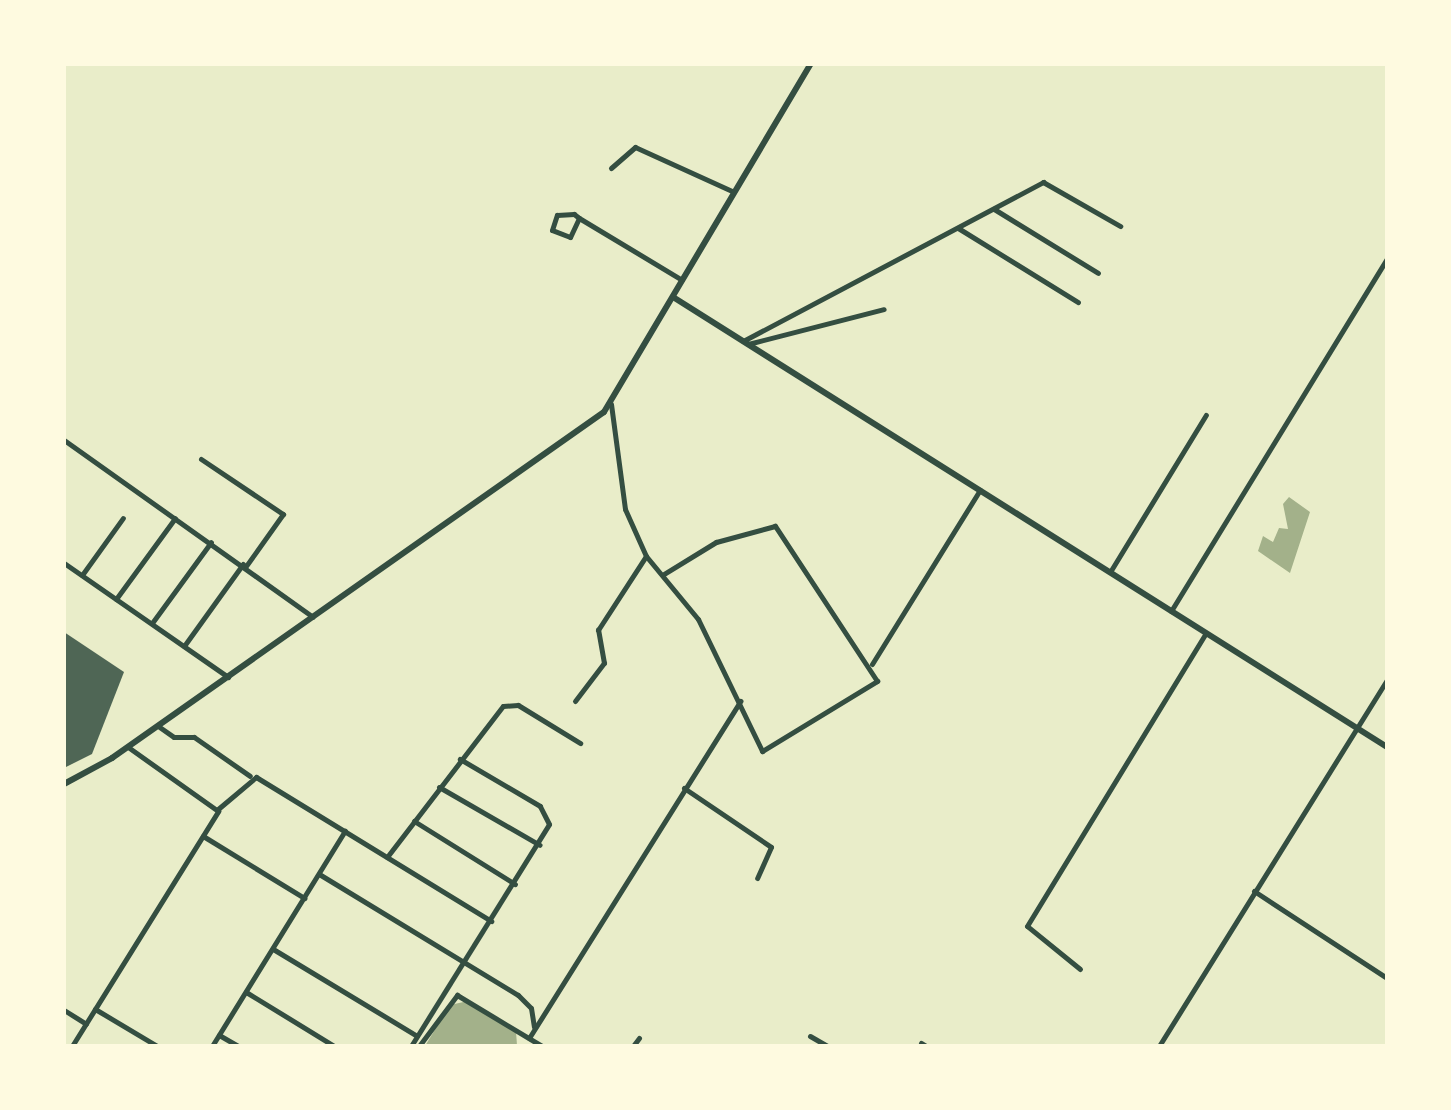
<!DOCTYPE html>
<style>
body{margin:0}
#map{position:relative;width:1451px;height:1110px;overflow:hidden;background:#e9edc9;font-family:"DM Sans",sans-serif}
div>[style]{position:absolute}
.water>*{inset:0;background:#a3b18a}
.building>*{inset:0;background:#4f6655}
.minor>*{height:5px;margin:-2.5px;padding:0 2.5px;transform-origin:2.5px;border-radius:2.5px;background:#344e41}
.tertiary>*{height:6px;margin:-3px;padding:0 3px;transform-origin:3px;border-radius:3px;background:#344e41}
span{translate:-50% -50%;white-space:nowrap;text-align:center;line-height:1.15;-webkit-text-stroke:6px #fefae0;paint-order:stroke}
.frame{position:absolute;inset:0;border:66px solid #fefae0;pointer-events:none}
</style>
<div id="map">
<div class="water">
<i style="clip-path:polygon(1289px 497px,1310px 512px,1290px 573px,1258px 551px,1263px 536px,1273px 542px,1279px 528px,1288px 529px,1283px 504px)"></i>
<i style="clip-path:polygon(468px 1001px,516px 1031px,517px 1046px,425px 1046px,450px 1005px)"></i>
</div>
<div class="building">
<i style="clip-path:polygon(64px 632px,124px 672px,92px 754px,64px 768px)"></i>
</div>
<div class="minor">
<i style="left:611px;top:168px;width:32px;rotate:-41deg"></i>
<i style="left:635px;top:147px;width:107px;rotate:24.4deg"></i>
<i style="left:994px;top:209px;width:122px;rotate:31.6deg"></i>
<i style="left:579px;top:218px;width:21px;rotate:115deg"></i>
<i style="left:570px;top:237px;width:19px;rotate:-159deg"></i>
<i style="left:552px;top:230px;width:16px;rotate:-72deg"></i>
<i style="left:557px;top:215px;width:17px;rotate:-3deg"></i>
<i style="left:574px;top:214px;width:6px;rotate:39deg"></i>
<i style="left:579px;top:218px;width:120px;rotate:31deg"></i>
<i style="left:958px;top:228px;width:141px;rotate:31.7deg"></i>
<i style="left:743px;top:341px;width:340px;rotate:-27.9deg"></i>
<i style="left:1043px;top:182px;width:89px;rotate:29.7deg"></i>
<i style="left:748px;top:344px;width:140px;rotate:-14.4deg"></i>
<i style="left:64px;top:440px;width:305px;rotate:35.4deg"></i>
<i style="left:201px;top:459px;width:99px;rotate:33.9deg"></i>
<i style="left:283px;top:514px;width:64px;rotate:125.4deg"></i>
<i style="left:646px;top:556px;width:82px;rotate:50.5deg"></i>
<i style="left:698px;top:619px;width:147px;rotate:64.1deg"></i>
<i style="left:762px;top:751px;width:135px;rotate:-31.3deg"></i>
<i style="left:877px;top:681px;width:186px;rotate:-123.3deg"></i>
<i style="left:775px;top:526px;width:61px;rotate:164.8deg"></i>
<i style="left:716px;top:542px;width:61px;rotate:148.4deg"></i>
<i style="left:64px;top:563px;width:200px;rotate:34.8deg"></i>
<i style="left:1110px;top:572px;width:184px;rotate:-58.6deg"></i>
<i style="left:82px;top:575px;width:70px;rotate:-54.3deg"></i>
<i style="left:116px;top:599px;width:100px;rotate:-53.9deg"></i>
<i style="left:1171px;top:611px;width:413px;rotate:-58.5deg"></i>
<i style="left:152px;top:623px;width:100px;rotate:-53.9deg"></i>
<i style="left:184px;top:646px;width:101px;rotate:-54.3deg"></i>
<i style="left:872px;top:664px;width:205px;rotate:-58.2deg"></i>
<i style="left:575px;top:701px;width:48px;rotate:-52.7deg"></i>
<i style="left:604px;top:663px;width:34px;rotate:-100deg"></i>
<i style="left:598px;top:630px;width:88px;rotate:-57deg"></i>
<i style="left:646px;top:556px;width:51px;rotate:-114.1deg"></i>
<i style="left:625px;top:509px;width:106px;rotate:-97.6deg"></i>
<i style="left:158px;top:726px;width:19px;rotate:35deg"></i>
<i style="left:174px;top:737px;width:20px"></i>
<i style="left:194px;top:737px;width:68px;rotate:34.9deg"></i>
<i style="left:439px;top:787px;width:116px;rotate:29.9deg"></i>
<i style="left:684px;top:788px;width:105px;rotate:34.1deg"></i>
<i style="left:771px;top:847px;width:34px;rotate:114deg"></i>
<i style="left:218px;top:809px;width:50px;rotate:-40.1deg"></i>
<i style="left:256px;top:777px;width:276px;rotate:31.5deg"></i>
<i style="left:414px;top:821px;width:119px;rotate:32deg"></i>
<i style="left:203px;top:836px;width:119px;rotate:31.5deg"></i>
<i style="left:387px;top:857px;width:190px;rotate:-52.5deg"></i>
<i style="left:503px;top:706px;width:15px;rotate:-4deg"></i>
<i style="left:518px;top:705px;width:73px;rotate:31.5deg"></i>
<i style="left:319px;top:874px;width:233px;rotate:31.3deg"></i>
<i style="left:518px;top:995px;width:18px;rotate:45deg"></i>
<i style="left:531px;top:1008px;width:19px;rotate:81deg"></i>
<i style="left:1254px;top:891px;width:159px;rotate:33.2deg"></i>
<i style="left:273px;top:949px;width:168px;rotate:31.1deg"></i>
<i style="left:1080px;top:969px;width:68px;rotate:-140.9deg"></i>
<i style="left:1027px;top:926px;width:343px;rotate:-58.6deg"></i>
<i style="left:246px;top:992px;width:103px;rotate:31.5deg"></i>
<i style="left:95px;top:1009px;width:72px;rotate:30.8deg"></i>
<i style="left:64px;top:1010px;width:26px;rotate:32deg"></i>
<i style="left:219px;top:1035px;width:22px;rotate:30deg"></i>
<i style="left:810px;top:1036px;width:20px;rotate:30deg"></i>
<i style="left:529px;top:1038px;width:398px;rotate:-57.9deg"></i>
<i style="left:921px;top:1043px;width:6px;rotate:31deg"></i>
<i style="left:72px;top:1046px;width:277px;rotate:-58.1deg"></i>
<i style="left:218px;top:811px;width:110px;rotate:-144.6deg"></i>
<i style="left:212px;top:1046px;width:253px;rotate:-58.3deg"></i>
<i style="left:411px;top:1046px;width:261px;rotate:-58.1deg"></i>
<i style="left:549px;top:824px;width:20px;rotate:-117deg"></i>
<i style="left:540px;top:806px;width:93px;rotate:-149.6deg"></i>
<i style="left:419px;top:1046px;width:64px;rotate:-53.3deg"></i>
<i style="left:457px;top:995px;width:99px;rotate:31deg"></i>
<i style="left:633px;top:1046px;width:10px;rotate:-53deg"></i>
<i style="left:1159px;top:1046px;width:432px;rotate:-58.1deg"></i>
</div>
<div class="tertiary">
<i style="left:673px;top:297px;width:844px;rotate:32.22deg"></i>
<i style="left:64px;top:784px;width:55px;rotate:-28.4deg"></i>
<i style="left:112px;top:758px;width:601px;rotate:-35.12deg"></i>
<i style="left:604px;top:412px;width:405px;rotate:-59.3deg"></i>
</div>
<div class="frame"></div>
</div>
